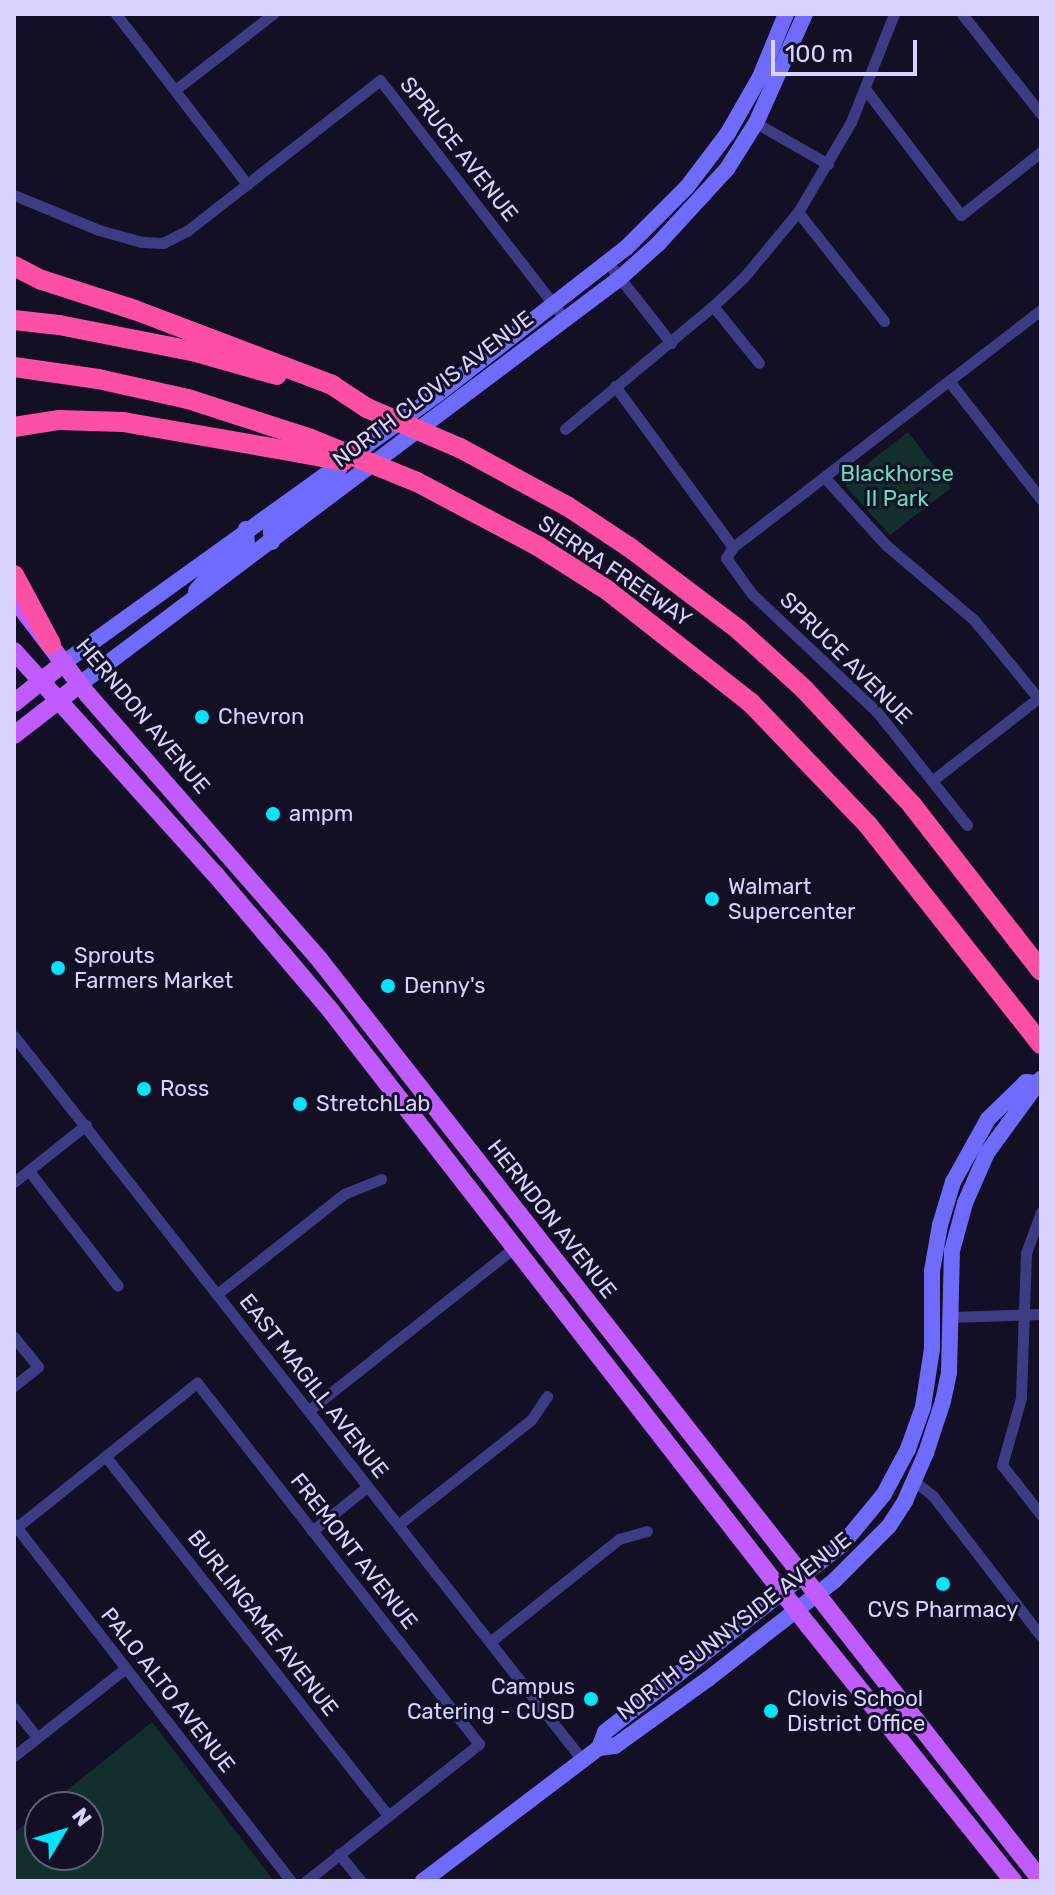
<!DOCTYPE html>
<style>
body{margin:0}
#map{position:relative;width:1055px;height:1895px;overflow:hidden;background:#130f25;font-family:Rubik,sans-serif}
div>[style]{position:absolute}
.green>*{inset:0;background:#122f2e}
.minor>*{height:11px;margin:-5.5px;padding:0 5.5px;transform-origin:5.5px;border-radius:5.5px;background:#3d3b84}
.secondary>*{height:16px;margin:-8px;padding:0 8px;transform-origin:8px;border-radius:8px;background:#6f6cfd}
.primary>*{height:18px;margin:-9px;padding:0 9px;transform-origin:9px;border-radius:9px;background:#c05cfd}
.motorway>*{height:20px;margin:-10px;padding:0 10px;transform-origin:10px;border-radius:10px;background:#fd50a4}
.motorway-bridge>*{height:20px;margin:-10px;padding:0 10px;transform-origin:10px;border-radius:10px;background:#fd50a4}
.dots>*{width:22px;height:22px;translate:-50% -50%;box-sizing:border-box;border:4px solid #130f25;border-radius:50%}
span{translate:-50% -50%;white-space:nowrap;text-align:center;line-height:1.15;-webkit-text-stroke:6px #130f25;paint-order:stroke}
.street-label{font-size:22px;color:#d8d4ff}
.park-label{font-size:22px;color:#60debe}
.poi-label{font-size:22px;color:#d8d4ff}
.left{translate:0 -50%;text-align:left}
.right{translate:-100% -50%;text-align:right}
.frame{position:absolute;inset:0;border:16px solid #d8d4ff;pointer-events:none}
.north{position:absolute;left:24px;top:1791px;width:80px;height:80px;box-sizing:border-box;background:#130f25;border:2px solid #625e7c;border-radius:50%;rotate:52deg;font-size:22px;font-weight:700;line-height:32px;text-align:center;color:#d8d4ff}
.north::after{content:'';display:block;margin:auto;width:28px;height:36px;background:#03e4fc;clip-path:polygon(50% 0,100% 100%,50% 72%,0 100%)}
.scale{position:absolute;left:771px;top:40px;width:146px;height:36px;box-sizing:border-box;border:4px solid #d8d4ff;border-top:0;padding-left:10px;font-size:24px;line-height:28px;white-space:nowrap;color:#d8d4ff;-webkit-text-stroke:6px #130f25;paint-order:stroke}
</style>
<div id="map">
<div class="green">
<i style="clip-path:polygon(908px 432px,951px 488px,890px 535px,846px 487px,847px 480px)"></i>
<i style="clip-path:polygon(152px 1722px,274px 1881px,14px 1881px,14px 1833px,40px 1812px,40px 1855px,88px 1855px,88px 1807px,46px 1807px)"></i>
</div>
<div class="minor">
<i style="left:116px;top:14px;width:215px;rotate:52.4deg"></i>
<i style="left:962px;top:14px;width:127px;rotate:51.7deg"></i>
<i style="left:175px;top:90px;width:124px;rotate:-37.8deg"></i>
<i style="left:866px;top:90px;width:157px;rotate:52.8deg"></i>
<i style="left:961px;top:215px;width:102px;rotate:-38.2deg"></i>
<i style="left:756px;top:123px;width:83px;rotate:29.7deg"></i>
<i style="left:14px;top:195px;width:92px;rotate:22.4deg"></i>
<i style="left:99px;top:230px;width:45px;rotate:15.6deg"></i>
<i style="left:142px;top:242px;width:21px;rotate:3deg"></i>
<i style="left:163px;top:243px;width:27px;rotate:-27deg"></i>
<i style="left:187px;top:231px;width:245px;rotate:-38deg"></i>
<i style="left:380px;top:80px;width:302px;rotate:52.3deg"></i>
<i style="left:798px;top:212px;width:139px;rotate:51.7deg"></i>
<i style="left:608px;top:263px;width:102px;rotate:51.8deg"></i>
<i style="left:713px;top:306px;width:73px;rotate:51.1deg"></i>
<i style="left:949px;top:381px;width:150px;rotate:52.1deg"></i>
<i style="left:615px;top:386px;width:200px;rotate:53.8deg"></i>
<i style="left:565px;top:429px;width:192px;rotate:-39.7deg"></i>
<i style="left:713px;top:306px;width:42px;rotate:-43.1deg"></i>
<i style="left:744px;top:277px;width:85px;rotate:-50.3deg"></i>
<i style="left:798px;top:212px;width:104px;rotate:-59.5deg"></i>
<i style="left:851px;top:122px;width:116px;rotate:-68.3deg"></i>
<i style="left:825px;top:478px;width:91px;rotate:47.7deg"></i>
<i style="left:886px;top:545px;width:116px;rotate:40.4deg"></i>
<i style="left:974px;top:620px;width:101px;rotate:50.6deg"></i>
<i style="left:933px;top:780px;width:137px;rotate:-37.9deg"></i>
<i style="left:967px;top:825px;width:143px;rotate:-128.5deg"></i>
<i style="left:878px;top:713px;width:173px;rotate:-136.6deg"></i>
<i style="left:752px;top:594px;width:44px;rotate:-125.8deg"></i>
<i style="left:726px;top:558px;width:13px;rotate:-58deg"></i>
<i style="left:733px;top:547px;width:389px;rotate:-37.6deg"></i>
<i style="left:14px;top:1036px;width:922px;rotate:51.87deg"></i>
<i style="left:29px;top:1171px;width:145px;rotate:52.3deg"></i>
<i style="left:14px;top:1182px;width:92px;rotate:-38.4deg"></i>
<i style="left:1041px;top:1212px;width:44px;rotate:110.1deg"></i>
<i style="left:1026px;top:1253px;width:145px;rotate:92deg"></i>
<i style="left:1021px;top:1398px;width:70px;rotate:105.8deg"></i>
<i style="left:1002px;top:1465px;width:63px;rotate:52deg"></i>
<i style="left:217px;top:1294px;width:162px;rotate:-38.2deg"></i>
<i style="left:344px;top:1194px;width:40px;rotate:-22deg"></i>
<i style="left:951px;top:1317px;width:90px;rotate:-1.9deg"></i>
<i style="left:14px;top:1337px;width:38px;rotate:51deg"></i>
<i style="left:38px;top:1367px;width:31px;rotate:142deg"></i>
<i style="left:308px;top:1411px;width:264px;rotate:-38.4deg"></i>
<i style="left:106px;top:1457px;width:456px;rotate:51.8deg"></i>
<i style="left:914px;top:1481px;width:24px;rotate:38deg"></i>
<i style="left:933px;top:1496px;width:177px;rotate:52.4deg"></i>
<i style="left:14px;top:1524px;width:452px;rotate:52.2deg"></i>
<i style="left:398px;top:1525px;width:169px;rotate:-38.3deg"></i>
<i style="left:531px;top:1420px;width:29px;rotate:-56deg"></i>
<i style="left:17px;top:1527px;width:231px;rotate:-38.7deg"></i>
<i style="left:197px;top:1383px;width:458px;rotate:52deg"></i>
<i style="left:479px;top:1744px;width:221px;rotate:141.6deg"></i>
<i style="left:312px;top:1531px;width:70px;rotate:-38.7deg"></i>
<i style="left:490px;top:1642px;width:165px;rotate:-38.6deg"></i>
<i style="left:619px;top:1539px;width:29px;rotate:-16deg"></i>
<i style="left:14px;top:1708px;width:37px;rotate:52deg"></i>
<i style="left:14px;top:1756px;width:142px;rotate:-38.2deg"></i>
<i style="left:339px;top:1854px;width:35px;rotate:51deg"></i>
</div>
<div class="secondary">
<i style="left:272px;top:542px;width:10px;rotate:-96deg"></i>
<i style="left:271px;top:532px;width:8px;rotate:-60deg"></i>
<i style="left:275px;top:525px;width:60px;rotate:-36.9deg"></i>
<i style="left:323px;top:489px;width:25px;rotate:-50deg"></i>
<i style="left:196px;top:591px;width:25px;rotate:-50deg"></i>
<i style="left:212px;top:572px;width:44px;rotate:-37.6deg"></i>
<i style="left:247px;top:545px;width:16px;rotate:-94deg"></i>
<i style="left:65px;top:662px;width:464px;rotate:-35.7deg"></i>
<i style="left:442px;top:391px;width:233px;rotate:-37.9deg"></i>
<i style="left:626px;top:248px;width:86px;rotate:-45deg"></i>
<i style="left:687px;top:187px;width:68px;rotate:-52.8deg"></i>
<i style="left:728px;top:133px;width:64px;rotate:-60.3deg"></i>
<i style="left:760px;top:77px;width:68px;rotate:-67.6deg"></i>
<i style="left:80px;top:684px;width:676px;rotate:-36.94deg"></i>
<i style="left:620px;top:278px;width:51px;rotate:-41.8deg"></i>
<i style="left:658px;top:244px;width:102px;rotate:-47.4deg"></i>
<i style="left:727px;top:169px;width:54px;rotate:-57.8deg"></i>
<i style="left:756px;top:123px;width:120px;rotate:-65.8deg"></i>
<i style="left:599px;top:1748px;width:17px;rotate:-69deg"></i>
<i style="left:605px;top:1732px;width:302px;rotate:-38.3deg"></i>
<i style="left:842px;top:1545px;width:66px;rotate:-50.5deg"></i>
<i style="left:884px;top:1494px;width:51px;rotate:-61.9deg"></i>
<i style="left:908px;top:1449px;width:45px;rotate:-70.3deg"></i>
<i style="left:923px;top:1407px;width:59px;rotate:-81.2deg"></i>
<i style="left:932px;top:1349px;width:78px;rotate:-90deg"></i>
<i style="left:932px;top:1271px;width:47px;rotate:-80.1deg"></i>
<i style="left:940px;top:1225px;width:45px;rotate:-73.2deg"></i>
<i style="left:953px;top:1182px;width:72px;rotate:-60.9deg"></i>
<i style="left:988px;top:1119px;width:53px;rotate:-44.2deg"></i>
<i style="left:1026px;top:1082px;width:10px;rotate:6deg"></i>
<i style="left:423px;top:1881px;width:221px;rotate:-37.1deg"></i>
<i style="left:599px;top:1748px;width:16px;rotate:-7deg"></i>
<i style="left:615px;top:1746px;width:115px;rotate:-35.8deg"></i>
<i style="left:708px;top:1679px;width:160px;rotate:-37.9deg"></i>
<i style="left:834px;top:1581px;width:78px;rotate:-45deg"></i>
<i style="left:889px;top:1526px;width:30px;rotate:-57deg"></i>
<i style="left:905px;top:1501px;width:52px;rotate:-66.4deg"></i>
<i style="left:926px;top:1453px;width:55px;rotate:-71.9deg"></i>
<i style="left:943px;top:1401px;width:30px;rotate:-78deg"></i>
<i style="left:949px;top:1372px;width:121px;rotate:-88.6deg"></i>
<i style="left:952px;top:1251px;width:50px;rotate:-74.8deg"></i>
<i style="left:965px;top:1203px;width:55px;rotate:-66.3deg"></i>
<i style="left:987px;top:1153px;width:92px;rotate:-53.9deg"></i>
</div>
<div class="primary">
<i style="left:14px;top:598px;width:122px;rotate:52.7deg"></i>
<i style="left:88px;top:695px;width:351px;rotate:48.8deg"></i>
<i style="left:319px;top:959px;width:1170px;rotate:51.91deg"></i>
<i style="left:14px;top:651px;width:300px;rotate:48deg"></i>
<i style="left:215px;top:874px;width:180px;rotate:49.7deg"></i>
<i style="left:331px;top:1011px;width:778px;rotate:52.16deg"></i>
<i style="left:808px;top:1625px;width:328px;rotate:51.3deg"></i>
<i style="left:14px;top:703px;width:65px;rotate:-38.8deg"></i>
<i style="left:14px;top:735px;width:83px;rotate:-37.7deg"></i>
</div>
<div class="motorway">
<i style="left:14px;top:266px;width:31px;rotate:27deg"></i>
<i style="left:42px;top:280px;width:98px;rotate:17.9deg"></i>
<i style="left:135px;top:310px;width:211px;rotate:20.8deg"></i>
<i style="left:332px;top:385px;width:42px;rotate:33.3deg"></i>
<i style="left:14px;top:320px;width:45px;rotate:6.3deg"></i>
<i style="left:59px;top:325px;width:136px;rotate:11.1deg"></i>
<i style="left:192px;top:351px;width:88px;rotate:15.8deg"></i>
<i style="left:14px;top:367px;width:85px;rotate:8.1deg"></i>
<i style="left:98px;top:379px;width:92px;rotate:12.5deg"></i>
<i style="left:188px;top:399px;width:129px;rotate:18deg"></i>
<i style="left:14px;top:427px;width:46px;rotate:-8.8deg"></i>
<i style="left:59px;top:420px;width:64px;rotate:1.8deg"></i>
<i style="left:123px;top:422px;width:180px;rotate:9.9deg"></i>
<i style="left:460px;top:448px;width:122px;rotate:28.5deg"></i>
<i style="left:567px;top:506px;width:74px;rotate:33.5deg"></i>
<i style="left:629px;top:547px;width:138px;rotate:37deg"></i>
<i style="left:739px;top:630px;width:88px;rotate:42.2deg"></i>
<i style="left:804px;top:689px;width:158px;rotate:47deg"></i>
<i style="left:912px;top:805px;width:210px;rotate:52.1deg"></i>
<i style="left:417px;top:482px;width:137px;rotate:27.9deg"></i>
<i style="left:538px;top:546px;width:82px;rotate:32.5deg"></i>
<i style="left:607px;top:590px;width:182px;rotate:38.1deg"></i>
<i style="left:750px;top:702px;width:170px;rotate:46.2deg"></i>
<i style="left:868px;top:825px;width:279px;rotate:51.7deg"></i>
<i style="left:14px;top:575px;width:78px;rotate:61.8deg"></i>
</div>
<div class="motorway-bridge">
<i style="left:367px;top:408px;width:101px;rotate:23.3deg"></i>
<i style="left:311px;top:439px;width:114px;rotate:22.1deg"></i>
<i style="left:300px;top:453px;width:44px;rotate:10.5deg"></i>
</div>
<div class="dots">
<i style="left:202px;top:717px;background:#03e4fc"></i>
<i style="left:273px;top:814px;background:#03e4fc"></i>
<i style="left:712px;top:899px;background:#03e4fc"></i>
<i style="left:58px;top:968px;background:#03e4fc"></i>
<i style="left:388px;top:986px;background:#03e4fc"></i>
<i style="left:144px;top:1089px;background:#03e4fc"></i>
<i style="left:300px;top:1104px;background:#03e4fc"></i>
<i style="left:943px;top:1584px;background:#03e4fc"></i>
<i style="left:591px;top:1699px;background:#03e4fc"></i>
<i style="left:771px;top:1711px;background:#03e4fc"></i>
</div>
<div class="street-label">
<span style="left:459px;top:149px;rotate:52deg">SPRUCE AVENUE</span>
<span style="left:433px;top:389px;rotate:-37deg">NORTH CLOVIS AVENUE</span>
<span style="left:615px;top:571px;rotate:34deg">SIERRA FREEWAY</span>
<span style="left:846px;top:658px;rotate:45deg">SPRUCE AVENUE</span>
<span style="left:143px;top:716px;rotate:50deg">HERNDON AVENUE</span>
<span style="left:552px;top:1219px;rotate:52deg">HERNDON AVENUE</span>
<span style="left:314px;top:1386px;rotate:52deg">EAST MAGILL AVENUE</span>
<span style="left:354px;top:1551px;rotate:52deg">FREMONT AVENUE</span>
<span style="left:263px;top:1623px;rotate:52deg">BURLINGAME AVENUE</span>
<span style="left:734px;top:1626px;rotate:-38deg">NORTH SUNNYSIDE AVENUE</span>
<span style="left:168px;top:1690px;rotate:52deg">PALO ALTO AVENUE</span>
</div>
<div class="park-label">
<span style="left:897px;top:486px">Blackhorse<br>II Park</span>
</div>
<div class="poi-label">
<span class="left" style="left:218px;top:717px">Chevron</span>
<span class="left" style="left:289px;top:814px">ampm</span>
<span class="left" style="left:728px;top:899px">Walmart<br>Supercenter</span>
<span class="left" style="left:74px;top:968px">Sprouts<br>Farmers Market</span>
<span class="left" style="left:404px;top:986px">Denny's</span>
<span class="left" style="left:160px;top:1089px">Ross</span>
<span class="left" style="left:316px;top:1104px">StretchLab</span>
<span style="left:943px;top:1610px">CVS Pharmacy</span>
<span class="right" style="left:575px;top:1699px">Campus<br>Catering - CUSD</span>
<span class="left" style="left:787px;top:1711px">Clovis School<br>District Office</span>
</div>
<div class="frame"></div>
<div class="north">N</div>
<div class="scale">100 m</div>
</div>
